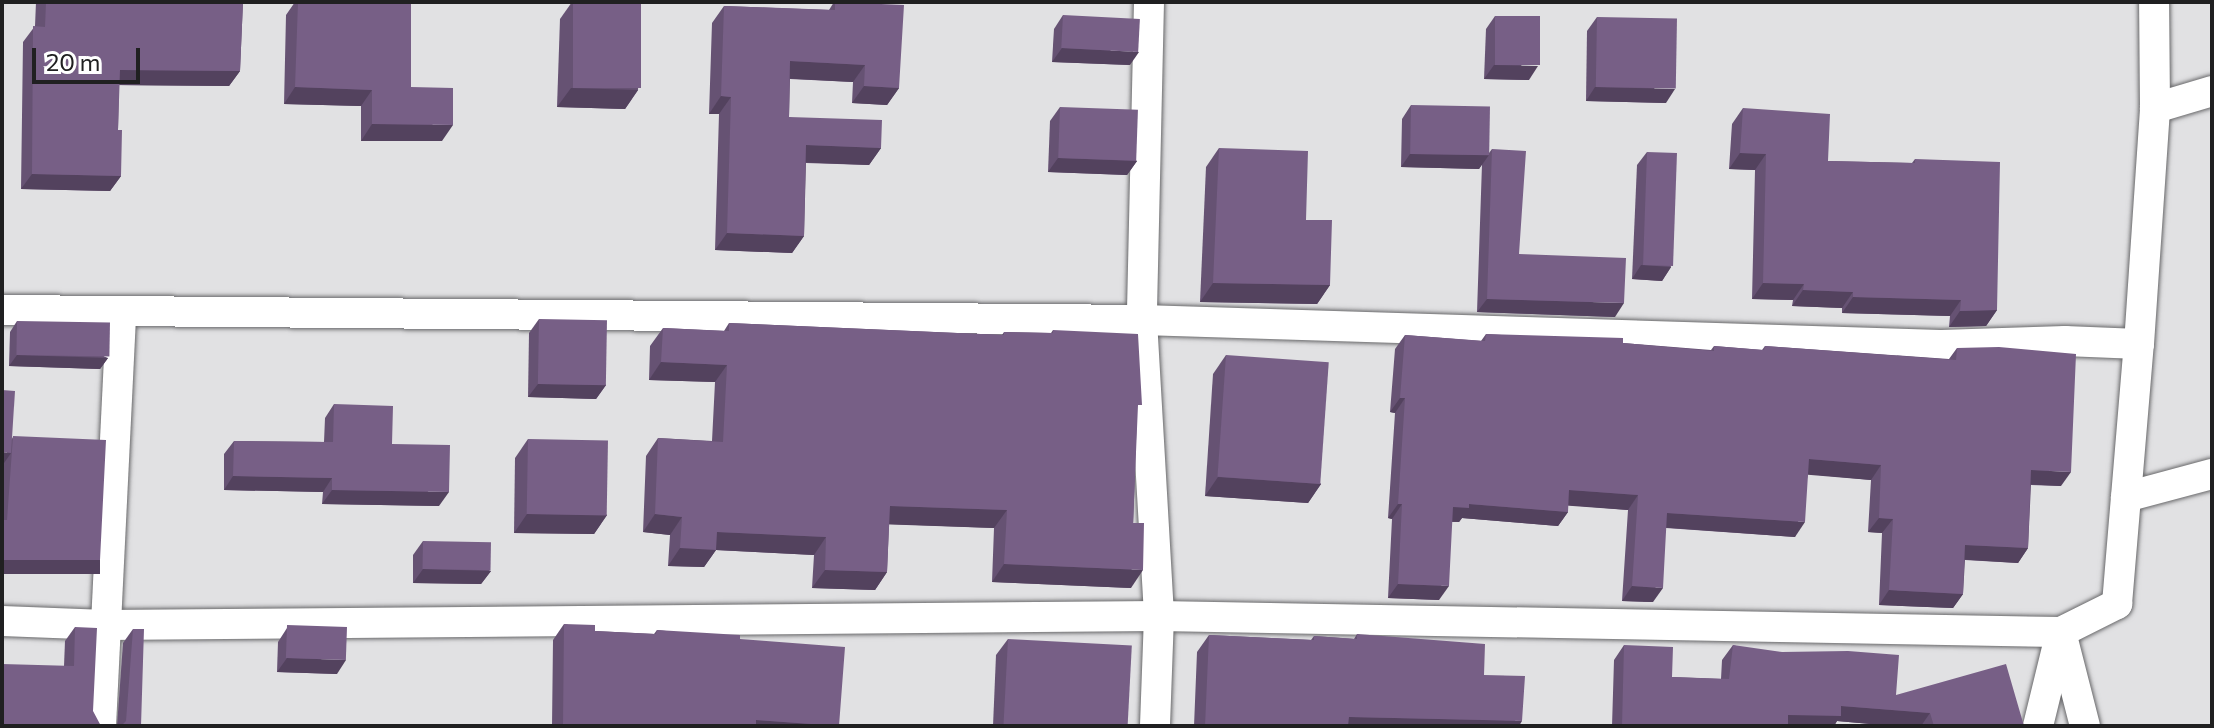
<!DOCTYPE html>
<style>
body{margin:0}
#map{position:relative;width:2214px;height:728px;overflow:hidden;background:#e1e1e3;font-family:Commissioner,sans-serif}
div>[style]{position:absolute}
.roads{filter:drop-shadow(0 0 2px #68686a) drop-shadow(0 0 2px #68686a)}
.street>*{height:30px;margin:-15px;padding:0 15px;transform-origin:15px;border-radius:15px;background:#fff}
.wall>*{inset:0;background:#665273}
.shaded-wall>*{inset:0;background:#53425e;transform-origin:0 0}
.building>*{inset:0;background:#775f86;transform-origin:0 0}
span{translate:-50% -50%;white-space:nowrap;text-align:center;line-height:1.15;-webkit-text-stroke:8px #fff;paint-order:stroke}
.frame{position:absolute;inset:0;border:4px solid #202021;pointer-events:none}
.scale{position:absolute;left:32px;top:48px;width:108px;height:36px;box-sizing:border-box;border:4px solid #202021;border-top:0;padding-left:10px;font-size:24px;line-height:28px;white-space:nowrap;color:#202021;-webkit-text-stroke:6px #fff;paint-order:stroke}
</style>
<div id="map">
<div class="roads">
<div class="street">
<i style="left:1149px;top:2px;width:318px;rotate:91.3deg"></i>
<i style="left:1142px;top:320px;width:296px;rotate:86.7deg"></i>
<i style="left:1159px;top:616px;width:110px;rotate:92.1deg"></i>
<i style="left:2155px;top:108px;width:59px;rotate:-16.6deg"></i>
<i style="left:2px;top:310px;width:1140px;rotate:0.5deg"></i>
<i style="left:1142px;top:320px;width:799px;rotate:1.79deg"></i>
<i style="left:1941px;top:345px;width:124px;rotate:-1.8deg"></i>
<i style="left:2065px;top:341px;width:74px;rotate:2.3deg"></i>
<i style="left:2126px;top:497px;width:89px;rotate:-15deg"></i>
<i style="left:2px;top:621px;width:104px;rotate:2.2deg"></i>
<i style="left:106px;top:625px;width:1053px;rotate:-0.49deg"></i>
<i style="left:1159px;top:616px;width:902px;rotate:1.02deg"></i>
<i style="left:2061px;top:632px;width:97px;rotate:75.7deg"></i>
<i style="left:101px;top:726px;width:413px;rotate:-87.2deg"></i>
<i style="left:2038px;top:726px;width:97px;rotate:-76.3deg"></i>
<i style="left:2061px;top:632px;width:63px;rotate:-26.6deg"></i>
<i style="left:2117px;top:604px;width:261px;rotate:-85.2deg"></i>
<i style="left:2139px;top:344px;width:237px;rotate:-86.1deg"></i>
<i style="left:2155px;top:108px;width:106px;rotate:-90.5deg"></i>
</div>
</div>
<div class="wall">
<i style="clip-path:polygon(36px 2px,243px 2px,240px 71px,229px 86px,119px 85px,118px 130px,121px 176px,110px 191px,21px 189px,23px 42px,35px 26px)"></i>
<i style="clip-path:polygon(295px 2px,373px 2px,411px 87px,442px 141px,361px 141px,361px 106px,284px 104px,286px 15px)"></i>
<i style="clip-path:polygon(572px 2px,641px 2px,638px 90px,625px 109px,557px 107px,560px 19px)"></i>
<i style="clip-path:polygon(834px 2px,860px 2px,899px 88px,887px 105px,852px 103px,853px 82px,790px 79px,789px 117px,881px 148px,869px 165px,806px 163px,804px 236px,792px 253px,715px 250px,719px 114px,709px 114px,712px 23px,724px 6px,829px 10px)"></i>
<i style="clip-path:polygon(1063px 15px,1130px 65px,1052px 62px,1054px 29px)"></i>
<i style="clip-path:polygon(1495px 16px,1529px 80px,1484px 79px,1486px 29px)"></i>
<i style="clip-path:polygon(1597px 17px,1666px 103px,1586px 101px,1587px 31px)"></i>
<i style="clip-path:polygon(1411px 105px,1489px 153px,1492px 149px,1519px 254px,1615px 317px,1477px 312px,1482px 164px,1479px 169px,1401px 167px,1402px 119px)"></i>
<i style="clip-path:polygon(1060px 107px,1137px 161px,1127px 175px,1048px 172px,1050px 121px)"></i>
<i style="clip-path:polygon(1743px 108px,1828px 161px,1912px 163px,1915px 159px,1997px 310px,1986px 326px,1949px 327px,1950px 316px,1842px 313px,1842px 308px,1792px 306px,1793px 300px,1752px 299px,1755px 170px,1729px 169px,1732px 124px)"></i>
<i style="clip-path:polygon(1219px 148px,1306px 220px,1330px 285px,1317px 304px,1200px 302px,1206px 167px)"></i>
<i style="clip-path:polygon(1647px 152px,1671px 267px,1662px 281px,1632px 279px,1637px 165px)"></i>
<i style="clip-path:polygon(539px 319px,606px 385px,596px 399px,528px 397px,529px 333px)"></i>
<i style="clip-path:polygon(17px 321px,108px 358px,100px 369px,9px 366px,10px 332px)"></i>
<i style="clip-path:polygon(729px 323px,1002px 335px,1004px 332px,1051px 333px,1053px 330px,1137px 412px,1131px 588px,992px 582px,994px 528px,889px 524px,887px 572px,875px 590px,812px 588px,814px 555px,716px 550px,704px 567px,668px 566px,670px 535px,643px 532px,646px 456px,658px 438px,712px 441px,715px 382px,649px 380px,650px 346px,663px 328px,724px 331px)"></i>
<i style="clip-path:polygon(1486px 334px,1623px 343px,1711px 350px,1714px 346px,1762px 350px,1765px 346px,1949px 359px,1957px 348px,2061px 486px,2031px 485px,2028px 548px,2018px 563px,1965px 560px,1963px 594px,1953px 608px,1879px 605px,1882px 533px,1868px 532px,1871px 480px,1808px 474px,1795px 537px,1666px 528px,1653px 602px,1622px 601px,1628px 510px,1568px 505px,1568px 512px,1558px 526px,1462px 518px,1459px 522px,1452px 522px,1439px 600px,1388px 598px,1392px 519px,1388px 518px,1395px 413px,1390px 412px,1395px 349px,1405px 335px,1481px 341px)"></i>
<i style="clip-path:polygon(1226px 355px,1321px 484px,1308px 503px,1205px 496px,1213px 374px)"></i>
<i style="clip-path:polygon(334px 404px,392px 444px,439px 506px,322px 504px,323px 492px,224px 490px,224px 454px,234px 441px,324px 442px,325px 418px)"></i>
<i style="clip-path:polygon(12px 437px,90px 574px,2px 574px,2px 472px,3px 465px)"></i>
<i style="clip-path:polygon(528px 439px,607px 515px,594px 534px,514px 533px,515px 458px)"></i>
<i style="clip-path:polygon(423px 541px,491px 571px,481px 584px,413px 583px,413px 555px)"></i>
<i style="clip-path:polygon(564px 624px,595px 631px,654px 634px,657px 630px,740px 639px,839px 726px,552px 726px,553px 640px)"></i>
<i style="clip-path:polygon(75px 627px,93px 711px,64px 666px,65px 641px)"></i>
<i style="clip-path:polygon(287px 628px,337px 674px,277px 672px,278px 642px)"></i>
<i style="clip-path:polygon(133px 629px,141px 726px,117px 726px,123px 643px)"></i>
<i style="clip-path:polygon(1357px 634px,1484px 675px,1519px 726px,1194px 726px,1197px 652px,1209px 635px,1311px 640px,1314px 636px,1354px 639px)"></i>
<i style="clip-path:polygon(1008px 639px,1128px 726px,993px 726px,996px 655px)"></i>
<i style="clip-path:polygon(1624px 645px,1672px 677px,1721px 679px,1722px 660px,1733px 645px,1896px 695px,2024px 726px,1893px 726px,1837px 721px,1834px 726px,1612px 726px,1614px 660px)"></i>
</div>
<div class="shaded-wall">
<i style="clip-path:polygon(1062px 48px,1139px 52px,1130px 65px,1052px 62px)"></i>
<i style="clip-path:polygon(790px 61px,865px 65px,853px 82px,778px 78px)"></i>
<i style="clip-path:polygon(1494px 65px,1538px 66px,1529px 80px,1484px 79px)"></i>
<i style="clip-path:polygon(120px 70px,240px 71px,229px 86px,109px 85px)"></i>
<i style="clip-path:polygon(864px 86px,899px 88px,887px 105px,852px 103px)"></i>
<i style="clip-path:polygon(295px 87px,372px 90px,361px 106px,284px 104px)"></i>
<i style="clip-path:polygon(1595px 87px,1675px 89px,1666px 103px,1586px 101px)"></i>
<i style="clip-path:polygon(571px 88px,638px 90px,625px 109px,557px 107px)"></i>
<i style="clip-path:polygon(721px 96px,731px 97px,719px 114px,709px 114px)"></i>
<i style="clip-path:polygon(372px 124px,453px 125px,442px 141px,361px 141px)"></i>
<i style="clip-path:polygon(806px 145px,881px 148px,869px 165px,794px 162px)"></i>
<i style="clip-path:polygon(1740px 153px,1766px 154px,1755px 170px,1729px 169px)"></i>
<i style="clip-path:polygon(1410px 154px,1489px 155px,1479px 169px,1401px 167px)"></i>
<i style="clip-path:polygon(1058px 158px,1137px 161px,1127px 175px,1048px 172px)"></i>
<i style="clip-path:polygon(32px 174px,121px 176px,110px 191px,21px 189px)"></i>
<i style="clip-path:polygon(727px 233px,804px 236px,792px 253px,715px 250px)"></i>
<i style="clip-path:polygon(1641px 265px,1671px 267px,1662px 281px,1632px 279px)"></i>
<i style="clip-path:polygon(1213px 283px,1330px 285px,1317px 304px,1200px 302px)"></i>
<i style="clip-path:polygon(1763px 283px,1804px 284px,1793px 300px,1752px 299px)"></i>
<i style="clip-path:polygon(1803px 290px,1853px 292px,1842px 308px,1792px 306px)"></i>
<i style="clip-path:polygon(1853px 297px,1961px 300px,1950px 316px,1842px 313px)"></i>
<i style="clip-path:polygon(1487px 299px,1624px 303px,1615px 317px,1477px 312px)"></i>
<i style="clip-path:polygon(1997px 310px,1986px 326px,1949px 327px,1960px 311px)"></i>
<i style="clip-path:polygon(17px 355px,108px 358px,100px 369px,9px 366px)"></i>
<i style="clip-path:polygon(661px 362px,727px 365px,715px 382px,649px 380px)"></i>
<i style="clip-path:polygon(538px 384px,606px 385px,596px 399px,528px 397px)"></i>
<i style="clip-path:polygon(1400px 398px,1405px 398px,1395px 413px,1390px 412px)"></i>
<i style="clip-path:polygon(2px 452px,11px 453px,2px 466px)"></i>
<i style="clip-path:polygon(1809px 459px,1881px 465px,1871px 480px,1799px 474px)"></i>
<i style="clip-path:polygon(2031px 470px,2071px 472px,2061px 486px,2021px 484px)"></i>
<i style="clip-path:polygon(233px 476px,332px 478px,323px 492px,224px 490px)"></i>
<i style="clip-path:polygon(1218px 477px,1321px 484px,1308px 503px,1205px 496px)"></i>
<i style="clip-path:polygon(332px 490px,449px 492px,439px 506px,322px 504px)"></i>
<i style="clip-path:polygon(1569px 490px,1638px 495px,1628px 510px,1559px 505px)"></i>
<i style="clip-path:polygon(1398px 504px,1402px 504px,1392px 519px,1388px 518px)"></i>
<i style="clip-path:polygon(1469px 504px,1568px 512px,1558px 526px,1462px 518px,1459px 522px,1442px 521px,1453px 507px)"></i>
<i style="clip-path:polygon(890px 506px,1007px 510px,994px 528px,877px 524px)"></i>
<i style="clip-path:polygon(1667px 513px,1805px 522px,1795px 537px,1657px 527px)"></i>
<i style="clip-path:polygon(527px 514px,607px 515px,594px 534px,514px 533px)"></i>
<i style="clip-path:polygon(655px 514px,682px 517px,670px 535px,643px 532px)"></i>
<i style="clip-path:polygon(1879px 518px,1893px 519px,1882px 533px,1868px 532px)"></i>
<i style="clip-path:polygon(717px 532px,826px 537px,814px 555px,716px 550px,704px 567px,668px 566px,680px 548px)"></i>
<i style="clip-path:polygon(1965px 545px,2028px 548px,2018px 563px,1955px 559px)"></i>
<i style="left:2px;top:560px;width:98px;height:14px"></i>
<i style="clip-path:polygon(1004px 564px,1143px 570px,1131px 588px,992px 582px)"></i>
<i style="clip-path:polygon(423px 569px,491px 571px,481px 584px,413px 583px)"></i>
<i style="clip-path:polygon(825px 570px,887px 572px,875px 590px,812px 588px)"></i>
<i style="clip-path:polygon(1398px 584px,1449px 586px,1439px 600px,1388px 598px)"></i>
<i style="clip-path:polygon(1632px 586px,1663px 588px,1653px 602px,1622px 601px)"></i>
<i style="clip-path:polygon(1889px 590px,1963px 594px,1953px 608px,1879px 605px)"></i>
<i style="clip-path:polygon(287px 658px,346px 660px,337px 674px,277px 672px)"></i>
<i style="clip-path:polygon(1841px 706px,1930px 713px,1921px 726px,1893px 726px,1837px 721px,1834px 726px,1781px 726px,1788px 715px)"></i>
<i style="clip-path:polygon(1349px 717px,1522px 721px,1519px 726px,1342px 726px)"></i>
<i style="clip-path:polygon(756px 720px,837px 726px,752px 726px)"></i>
</div>
<div class="building">
<i style="clip-path:polygon(46px 2px,243px 2px,240px 71px,120px 70px,118px 130px,122px 130px,121px 176px,32px 174px,33px 26px,45px 27px)"></i>
<i style="clip-path:polygon(298px 2px,373px 2px,411px 4px,411px 87px,453px 88px,453px 125px,372px 124px,372px 90px,295px 87px)"></i>
<i style="left:573px;top:2px;width:68px;height:86px"></i>
<i style="clip-path:polygon(835px 2px,904px 5px,899px 88px,864px 86px,865px 65px,790px 61px,789px 117px,882px 120px,881px 148px,806px 145px,804px 236px,727px 233px,731px 97px,721px 96px,724px 6px,835px 10px)"></i>
<i style="left:1063px;top:15px;width:77px;height:33px;rotate:3deg"></i>
<i style="left:1495px;top:16px;width:45px;height:49px"></i>
<i style="left:1597px;top:17px;width:80px;height:70px;rotate:1deg"></i>
<i style="left:1411px;top:105px;width:79px;height:49px;rotate:1deg"></i>
<i style="left:1060px;top:107px;width:78px;height:51px;rotate:2deg"></i>
<i style="clip-path:polygon(1743px 108px,1830px 114px,1828px 161px,1915px 163px,1915px 159px,2000px 162px,1997px 310px,1960px 311px,1961px 300px,1853px 297px,1853px 292px,1803px 290px,1804px 284px,1763px 283px,1766px 154px,1740px 153px)"></i>
<i style="clip-path:polygon(1219px 148px,1308px 151px,1306px 220px,1332px 220px,1330px 285px,1213px 283px)"></i>
<i style="clip-path:polygon(1492px 149px,1526px 151px,1519px 254px,1626px 258px,1624px 303px,1487px 299px)"></i>
<i style="left:1647px;top:152px;width:30px;height:113px;rotate:2deg"></i>
<i style="left:539px;top:319px;width:68px;height:65px;rotate:1deg"></i>
<i style="left:17px;top:321px;width:93px;height:34px;rotate:1deg"></i>
<i style="clip-path:polygon(729px 323px,1004px 335px,1004px 332px,1053px 333px,1053px 330px,1138px 334px,1142px 405px,1138px 405px,1133px 523px,1144px 523px,1143px 570px,1004px 564px,1007px 510px,890px 506px,887px 572px,825px 570px,826px 537px,717px 532px,716px 550px,680px 548px,682px 517px,655px 514px,658px 438px,723px 442px,727px 365px,661px 362px,663px 328px,729px 331px)"></i>
<i style="clip-path:polygon(1486px 334px,1623px 338px,1623px 343px,1714px 351px,1714px 346px,1764px 350px,1765px 346px,1956px 360px,1957px 348px,1999px 347px,2076px 354px,2071px 472px,2031px 470px,2028px 548px,1965px 545px,1963px 594px,1889px 590px,1893px 519px,1879px 518px,1881px 465px,1809px 459px,1805px 522px,1667px 513px,1663px 588px,1632px 586px,1638px 495px,1569px 490px,1568px 512px,1469px 504px,1469px 508px,1453px 507px,1449px 586px,1398px 584px,1402px 504px,1398px 504px,1405px 398px,1400px 398px,1405px 335px,1485px 341px)"></i>
<i style="left:1226px;top:355px;width:103px;height:122px;rotate:4deg"></i>
<i style="clip-path:polygon(2px 390px,15px 391px,11px 453px,2px 452px)"></i>
<i style="clip-path:polygon(334px 404px,393px 406px,392px 444px,450px 445px,449px 492px,332px 490px,332px 478px,233px 476px,234px 441px,333px 442px)"></i>
<i style="clip-path:polygon(13px 436px,106px 440px,100px 560px,2px 560px,2px 520px,7px 520px)"></i>
<i style="left:528px;top:439px;width:80px;height:75px;rotate:1deg"></i>
<i style="left:423px;top:541px;width:68px;height:28px;rotate:1deg"></i>
<i style="clip-path:polygon(564px 624px,595px 625px,595px 631px,656px 634px,657px 630px,740px 635px,740px 639px,845px 647px,839px 726px,756px 720px,756px 726px,563px 726px)"></i>
<i style="clip-path:polygon(75px 627px,97px 628px,93px 711px,101px 726px,2px 726px,2px 664px,74px 666px)"></i>
<i style="left:347px;top:627px;width:33px;height:60px;rotate:92deg"></i>
<i style="clip-path:polygon(133px 629px,144px 629px,141px 726px,121px 726px,126px 721px)"></i>
<i style="clip-path:polygon(1357px 634px,1485px 644px,1484px 675px,1525px 676px,1522px 721px,1349px 717px,1348px 726px,1205px 726px,1209px 635px,1314px 640px,1314px 636px,1357px 639px)"></i>
<i style="left:1008px;top:639px;width:124px;height:87px;rotate:3deg"></i>
<i style="clip-path:polygon(1624px 645px,1673px 647px,1672px 677px,1729px 679px,1733px 645px,1782px 652px,1848px 651px,1899px 655px,1896px 695px,2006px 664px,2024px 726px,1934px 726px,1930px 713px,1841px 706px,1841px 716px,1788px 715px,1788px 726px,1622px 726px)"></i>
</div>
<div class="frame"></div>
<div class="scale">20 m</div>
</div>
